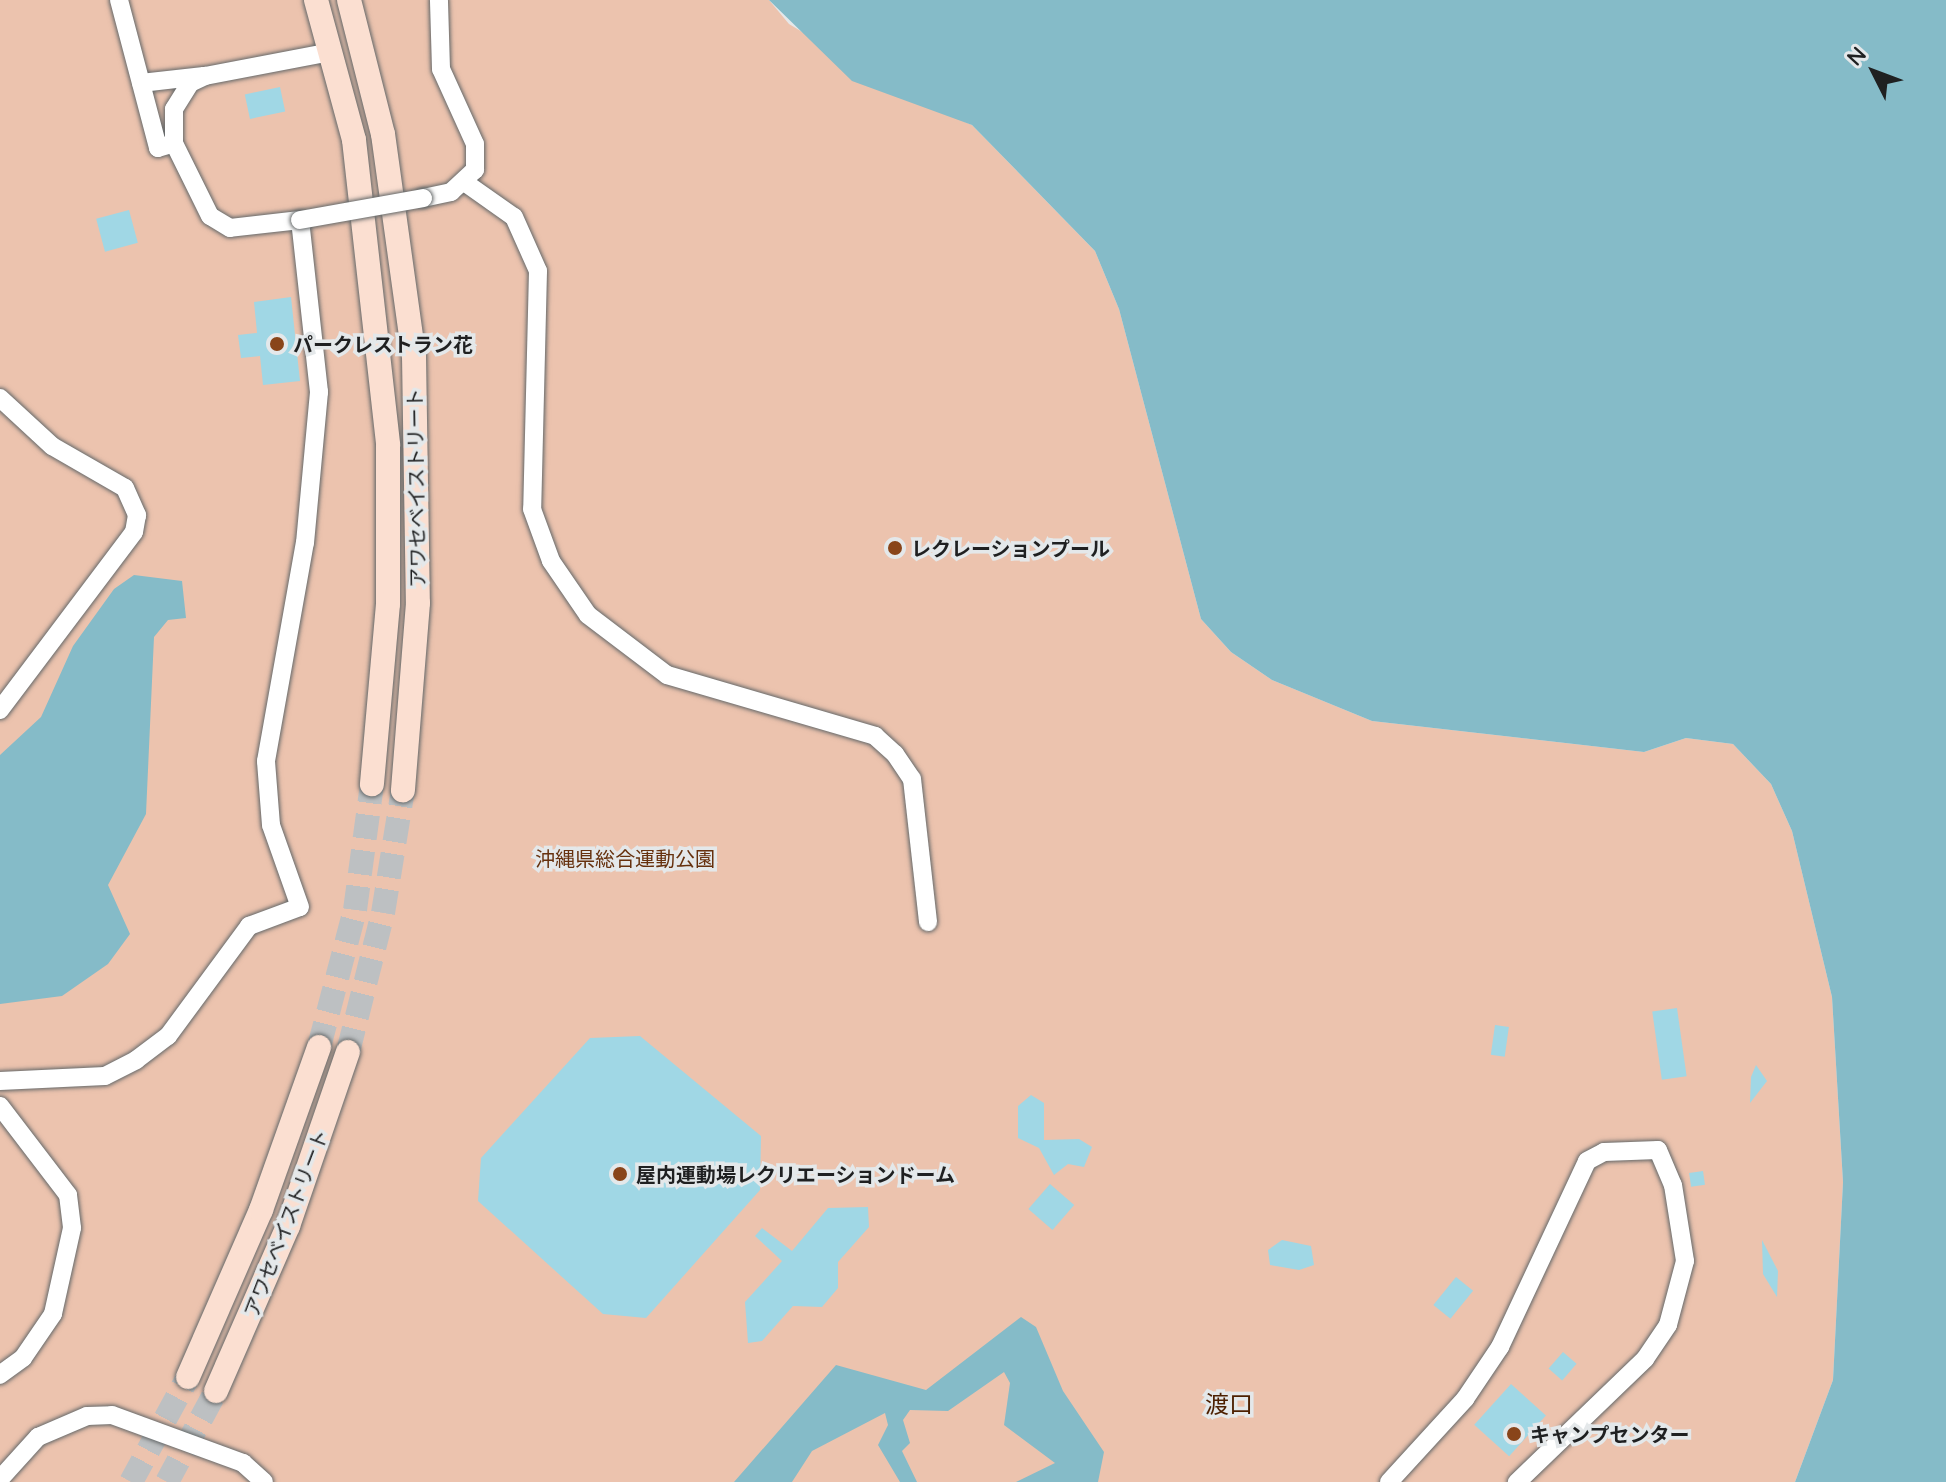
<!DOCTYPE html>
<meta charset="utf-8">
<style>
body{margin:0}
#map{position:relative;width:1946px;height:1482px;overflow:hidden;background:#e4e8ea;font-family:Quicksand,"Noto Sans JP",sans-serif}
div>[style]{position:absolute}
.green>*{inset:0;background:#ecc3ae}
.water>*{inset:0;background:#85bbc8}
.building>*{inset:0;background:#a0d7e5;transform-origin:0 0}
.major-tunnel>*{height:24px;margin-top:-12px;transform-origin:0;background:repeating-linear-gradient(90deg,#bdc0c2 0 24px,transparent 0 36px)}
.roads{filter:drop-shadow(0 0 2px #646869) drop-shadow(0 0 2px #646869)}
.minor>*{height:18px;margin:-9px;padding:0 9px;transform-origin:9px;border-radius:9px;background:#fff}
.major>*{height:24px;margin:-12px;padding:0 12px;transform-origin:12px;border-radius:12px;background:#fbdfd1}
.bridges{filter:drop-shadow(0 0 2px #646869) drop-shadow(0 0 2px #646869)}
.minor-bridge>*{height:18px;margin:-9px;padding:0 9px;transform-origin:9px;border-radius:9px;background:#fff}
.dots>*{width:22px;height:22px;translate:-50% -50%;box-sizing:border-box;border:4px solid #e4e8ea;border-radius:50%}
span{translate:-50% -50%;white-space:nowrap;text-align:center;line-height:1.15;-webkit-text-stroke:7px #e4e8ea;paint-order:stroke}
.poi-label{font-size:20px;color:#1f2021;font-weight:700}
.left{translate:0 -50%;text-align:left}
.street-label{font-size:20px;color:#1f2021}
.park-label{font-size:20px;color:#66310e}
.quarter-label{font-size:24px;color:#4c1f00}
.north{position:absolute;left:1834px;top:32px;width:80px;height:80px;-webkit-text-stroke:6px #e4e8ea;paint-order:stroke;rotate:312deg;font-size:22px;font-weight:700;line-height:32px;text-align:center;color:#1f2021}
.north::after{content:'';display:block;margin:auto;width:28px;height:36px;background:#1f2021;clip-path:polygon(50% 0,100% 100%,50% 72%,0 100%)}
</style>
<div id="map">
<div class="green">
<i style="clip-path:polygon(0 0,769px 0,789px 24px,917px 101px,972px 125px,1095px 251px,1119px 309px,1201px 619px,1231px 652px,1272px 680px,1372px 721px,1644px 752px,1686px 738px,1733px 744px,1771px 784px,1792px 831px,1832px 997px,1843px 1182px,1833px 1380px,1795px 1482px,0 1482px)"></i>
</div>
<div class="water">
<i style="clip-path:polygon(769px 0,1946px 0,1946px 1482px,1795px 1482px,1833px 1380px,1843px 1182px,1832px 997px,1792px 831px,1771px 784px,1733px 744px,1686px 738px,1644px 752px,1372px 721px,1272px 680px,1231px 652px,1201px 619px,1119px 309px,1095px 251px,972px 125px,852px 81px)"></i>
<i style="clip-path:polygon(134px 575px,182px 581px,186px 618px,168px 620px,154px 637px,146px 814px,108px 885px,130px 934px,108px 964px,62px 996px,0 1004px,0 755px,41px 717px,73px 646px,114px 589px)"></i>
<i style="clip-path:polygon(1021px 1317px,1036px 1327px,1063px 1391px,1104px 1452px,1098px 1482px,1016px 1482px,1055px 1463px,1004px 1425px,1010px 1383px,1004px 1372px,948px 1411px,910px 1410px,903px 1420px,910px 1443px,902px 1451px,917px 1482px,900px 1482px,878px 1445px,888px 1425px,885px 1413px,812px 1451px,792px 1482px,734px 1482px,836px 1365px,926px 1390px)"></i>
</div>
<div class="building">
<i style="left:280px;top:87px;width:25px;height:36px;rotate:78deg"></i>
<i style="left:129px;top:210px;width:34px;height:34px;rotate:75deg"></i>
<i style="clip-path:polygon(291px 297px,300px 381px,263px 385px,260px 356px,241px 358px,238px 335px,257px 333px,254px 302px)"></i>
<i style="left:1677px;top:1008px;width:69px;height:25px;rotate:82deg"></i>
<i style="left:1495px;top:1025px;width:14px;height:30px;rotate:8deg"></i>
<i style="clip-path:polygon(640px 1036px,761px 1136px,760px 1190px,646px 1318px,603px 1314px,478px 1201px,481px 1158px,590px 1038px)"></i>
<i style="clip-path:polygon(1756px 1065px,1767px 1081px,1750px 1103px,1751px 1077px)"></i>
<i style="clip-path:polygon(1031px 1095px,1044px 1103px,1044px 1140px,1079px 1139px,1092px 1147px,1084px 1167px,1068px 1164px,1054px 1175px,1039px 1148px,1018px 1138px,1018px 1106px)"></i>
<i style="left:1703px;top:1171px;width:14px;height:14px;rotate:82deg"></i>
<i style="left:1050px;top:1184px;width:32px;height:33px;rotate:41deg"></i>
<i style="clip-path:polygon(868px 1207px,869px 1227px,838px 1262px,838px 1288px,822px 1307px,793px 1306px,762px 1341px,748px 1343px,745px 1302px,782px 1261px,755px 1236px,762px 1228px,792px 1251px,828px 1208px)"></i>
<i style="clip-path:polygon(1282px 1240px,1311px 1246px,1314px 1265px,1299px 1270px,1270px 1265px,1268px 1250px)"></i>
<i style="clip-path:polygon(1762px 1240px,1778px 1271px,1777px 1297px,1763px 1274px)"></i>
<i style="left:1456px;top:1277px;width:22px;height:36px;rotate:39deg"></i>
<i style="left:1563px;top:1352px;width:18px;height:22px;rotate:41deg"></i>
<i style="left:1511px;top:1384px;width:47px;height:55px;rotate:42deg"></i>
</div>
<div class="major-tunnel">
<i style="left:319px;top:1047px;width:142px;rotate:-75.3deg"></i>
<i style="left:355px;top:910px;width:127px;rotate:-82.3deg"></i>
<i style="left:348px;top:1052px;width:143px;rotate:-75.9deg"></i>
<i style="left:383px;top:913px;width:125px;rotate:-80.8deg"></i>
<i style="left:131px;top:1482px;width:119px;rotate:-61.5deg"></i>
<i style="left:167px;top:1482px;width:103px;rotate:-61.7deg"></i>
</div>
<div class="roads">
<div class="minor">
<i style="left:119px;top:0;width:153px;rotate:75.2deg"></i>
<i style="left:158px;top:148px;width:17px;rotate:-17deg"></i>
<i style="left:141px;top:83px;width:61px;rotate:-6.5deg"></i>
<i style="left:467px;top:184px;width:57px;rotate:35.1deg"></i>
<i style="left:514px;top:217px;width:59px;rotate:66deg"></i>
<i style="left:538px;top:271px;width:238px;rotate:91.4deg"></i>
<i style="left:532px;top:509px;width:55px;rotate:69.9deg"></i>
<i style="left:551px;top:561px;width:65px;rotate:55.6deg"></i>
<i style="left:588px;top:615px;width:99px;rotate:37.2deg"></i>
<i style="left:667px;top:675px;width:217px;rotate:16.3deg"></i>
<i style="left:875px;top:736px;width:27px;rotate:42deg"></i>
<i style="left:895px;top:754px;width:30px;rotate:56deg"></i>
<i style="left:912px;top:779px;width:144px;rotate:83.6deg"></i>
<i style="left:423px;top:198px;width:29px;rotate:-12deg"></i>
<i style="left:451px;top:192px;width:33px;rotate:-43deg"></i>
<i style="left:475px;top:170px;width:26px;rotate:-90deg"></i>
<i style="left:475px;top:144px;width:82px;rotate:-114.4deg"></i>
<i style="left:441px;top:69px;width:69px;rotate:-91.7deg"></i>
<i style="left:0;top:398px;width:71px;rotate:42.7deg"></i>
<i style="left:52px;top:446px;width:84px;rotate:29.9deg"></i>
<i style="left:125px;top:488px;width:30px;rotate:66deg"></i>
<i style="left:137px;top:515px;width:17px;rotate:100deg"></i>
<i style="left:134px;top:532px;width:223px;rotate:127deg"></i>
<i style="left:0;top:1081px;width:105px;rotate:-2.7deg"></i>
<i style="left:105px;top:1076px;width:35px;rotate:-27deg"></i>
<i style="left:136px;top:1060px;width:40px;rotate:-37deg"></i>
<i style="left:168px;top:1036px;width:137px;rotate:-53.6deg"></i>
<i style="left:249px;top:926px;width:54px;rotate:-20.4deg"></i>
<i style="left:300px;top:907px;width:87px;rotate:-109.5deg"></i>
<i style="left:271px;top:825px;width:64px;rotate:-94.5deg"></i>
<i style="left:266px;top:761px;width:221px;rotate:-79.9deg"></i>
<i style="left:305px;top:543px;width:152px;rotate:-84.7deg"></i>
<i style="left:319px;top:392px;width:173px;rotate:-96.3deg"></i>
<i style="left:300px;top:220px;width:70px;rotate:173.5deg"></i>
<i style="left:230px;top:228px;width:23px;rotate:-149deg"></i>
<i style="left:210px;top:216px;width:81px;rotate:-116.3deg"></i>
<i style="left:174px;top:143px;width:34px;rotate:-90deg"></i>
<i style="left:174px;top:109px;width:31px;rotate:-58deg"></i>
<i style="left:190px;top:83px;width:17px;rotate:-25deg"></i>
<i style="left:205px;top:76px;width:128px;rotate:-10.8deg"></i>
<i style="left:0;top:1106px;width:112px;rotate:52.6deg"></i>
<i style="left:68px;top:1195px;width:33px;rotate:83deg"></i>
<i style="left:72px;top:1228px;width:88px;rotate:102.5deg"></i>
<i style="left:53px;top:1314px;width:53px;rotate:124.3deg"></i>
<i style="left:23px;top:1358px;width:29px;rotate:144deg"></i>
<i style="left:0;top:1479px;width:57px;rotate:-47.9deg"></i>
<i style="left:38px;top:1437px;width:53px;rotate:-23.2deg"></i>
<i style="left:87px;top:1416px;width:25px;rotate:-2deg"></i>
<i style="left:112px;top:1415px;width:140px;rotate:20.1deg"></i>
<i style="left:243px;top:1463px;width:28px;rotate:42deg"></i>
<i style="left:1389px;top:1482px;width:113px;rotate:-47.5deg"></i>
<i style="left:1465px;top:1399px;width:63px;rotate:-56.1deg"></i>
<i style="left:1500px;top:1347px;width:205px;rotate:-64.9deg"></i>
<i style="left:1587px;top:1161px;width:19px;rotate:-28deg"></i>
<i style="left:1604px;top:1152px;width:54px;rotate:-2.1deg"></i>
<i style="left:1658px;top:1150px;width:38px;rotate:67deg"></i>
<i style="left:1673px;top:1185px;width:77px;rotate:81deg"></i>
<i style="left:1685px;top:1261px;width:66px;rotate:104.9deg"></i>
<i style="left:1668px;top:1325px;width:41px;rotate:124.1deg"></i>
<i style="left:1645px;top:1359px;width:178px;rotate:136.1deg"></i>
</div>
<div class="major">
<i style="left:316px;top:0;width:145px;rotate:74.8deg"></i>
<i style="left:354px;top:140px;width:307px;rotate:83.6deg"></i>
<i style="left:388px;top:445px;width:159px;rotate:90deg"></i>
<i style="left:388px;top:604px;width:181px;rotate:95.1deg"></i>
<i style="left:349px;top:0;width:138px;rotate:75.8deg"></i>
<i style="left:383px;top:134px;width:224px;rotate:82.1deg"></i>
<i style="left:414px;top:356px;width:247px;rotate:89.1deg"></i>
<i style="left:418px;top:603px;width:188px;rotate:94.6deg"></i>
<i style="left:188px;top:1377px;width:182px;rotate:-66.4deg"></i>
<i style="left:261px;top:1210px;width:173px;rotate:-70.4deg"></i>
<i style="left:216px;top:1391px;width:180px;rotate:-66.4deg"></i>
<i style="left:288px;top:1226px;width:184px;rotate:-71deg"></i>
</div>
</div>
<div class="bridges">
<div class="minor-bridge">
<i style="left:300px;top:220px;width:125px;rotate:-10.1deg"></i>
</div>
</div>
<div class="dots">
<i style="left:277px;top:344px;background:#89451a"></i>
<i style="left:895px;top:548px;background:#89451a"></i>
<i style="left:620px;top:1174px;background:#89451a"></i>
<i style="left:1514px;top:1434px;background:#89451a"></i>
</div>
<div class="poi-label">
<span class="left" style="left:293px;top:344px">パークレストラン花</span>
<span class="left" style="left:911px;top:548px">レクレーションプール</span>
<span class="left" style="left:636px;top:1174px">屋内運動場レクリエーションドーム</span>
<span class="left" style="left:1530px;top:1434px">キャンプセンター</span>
</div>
<div class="street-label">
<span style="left:416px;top:488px;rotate:-91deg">アワセベイストリート</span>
<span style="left:286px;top:1223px;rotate:-69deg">アワセベイストリート</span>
</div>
<div class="park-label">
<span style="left:625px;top:858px">沖縄県総合運動公園</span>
</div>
<div class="quarter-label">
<span style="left:1229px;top:1405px">渡口</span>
</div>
<div class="north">N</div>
</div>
